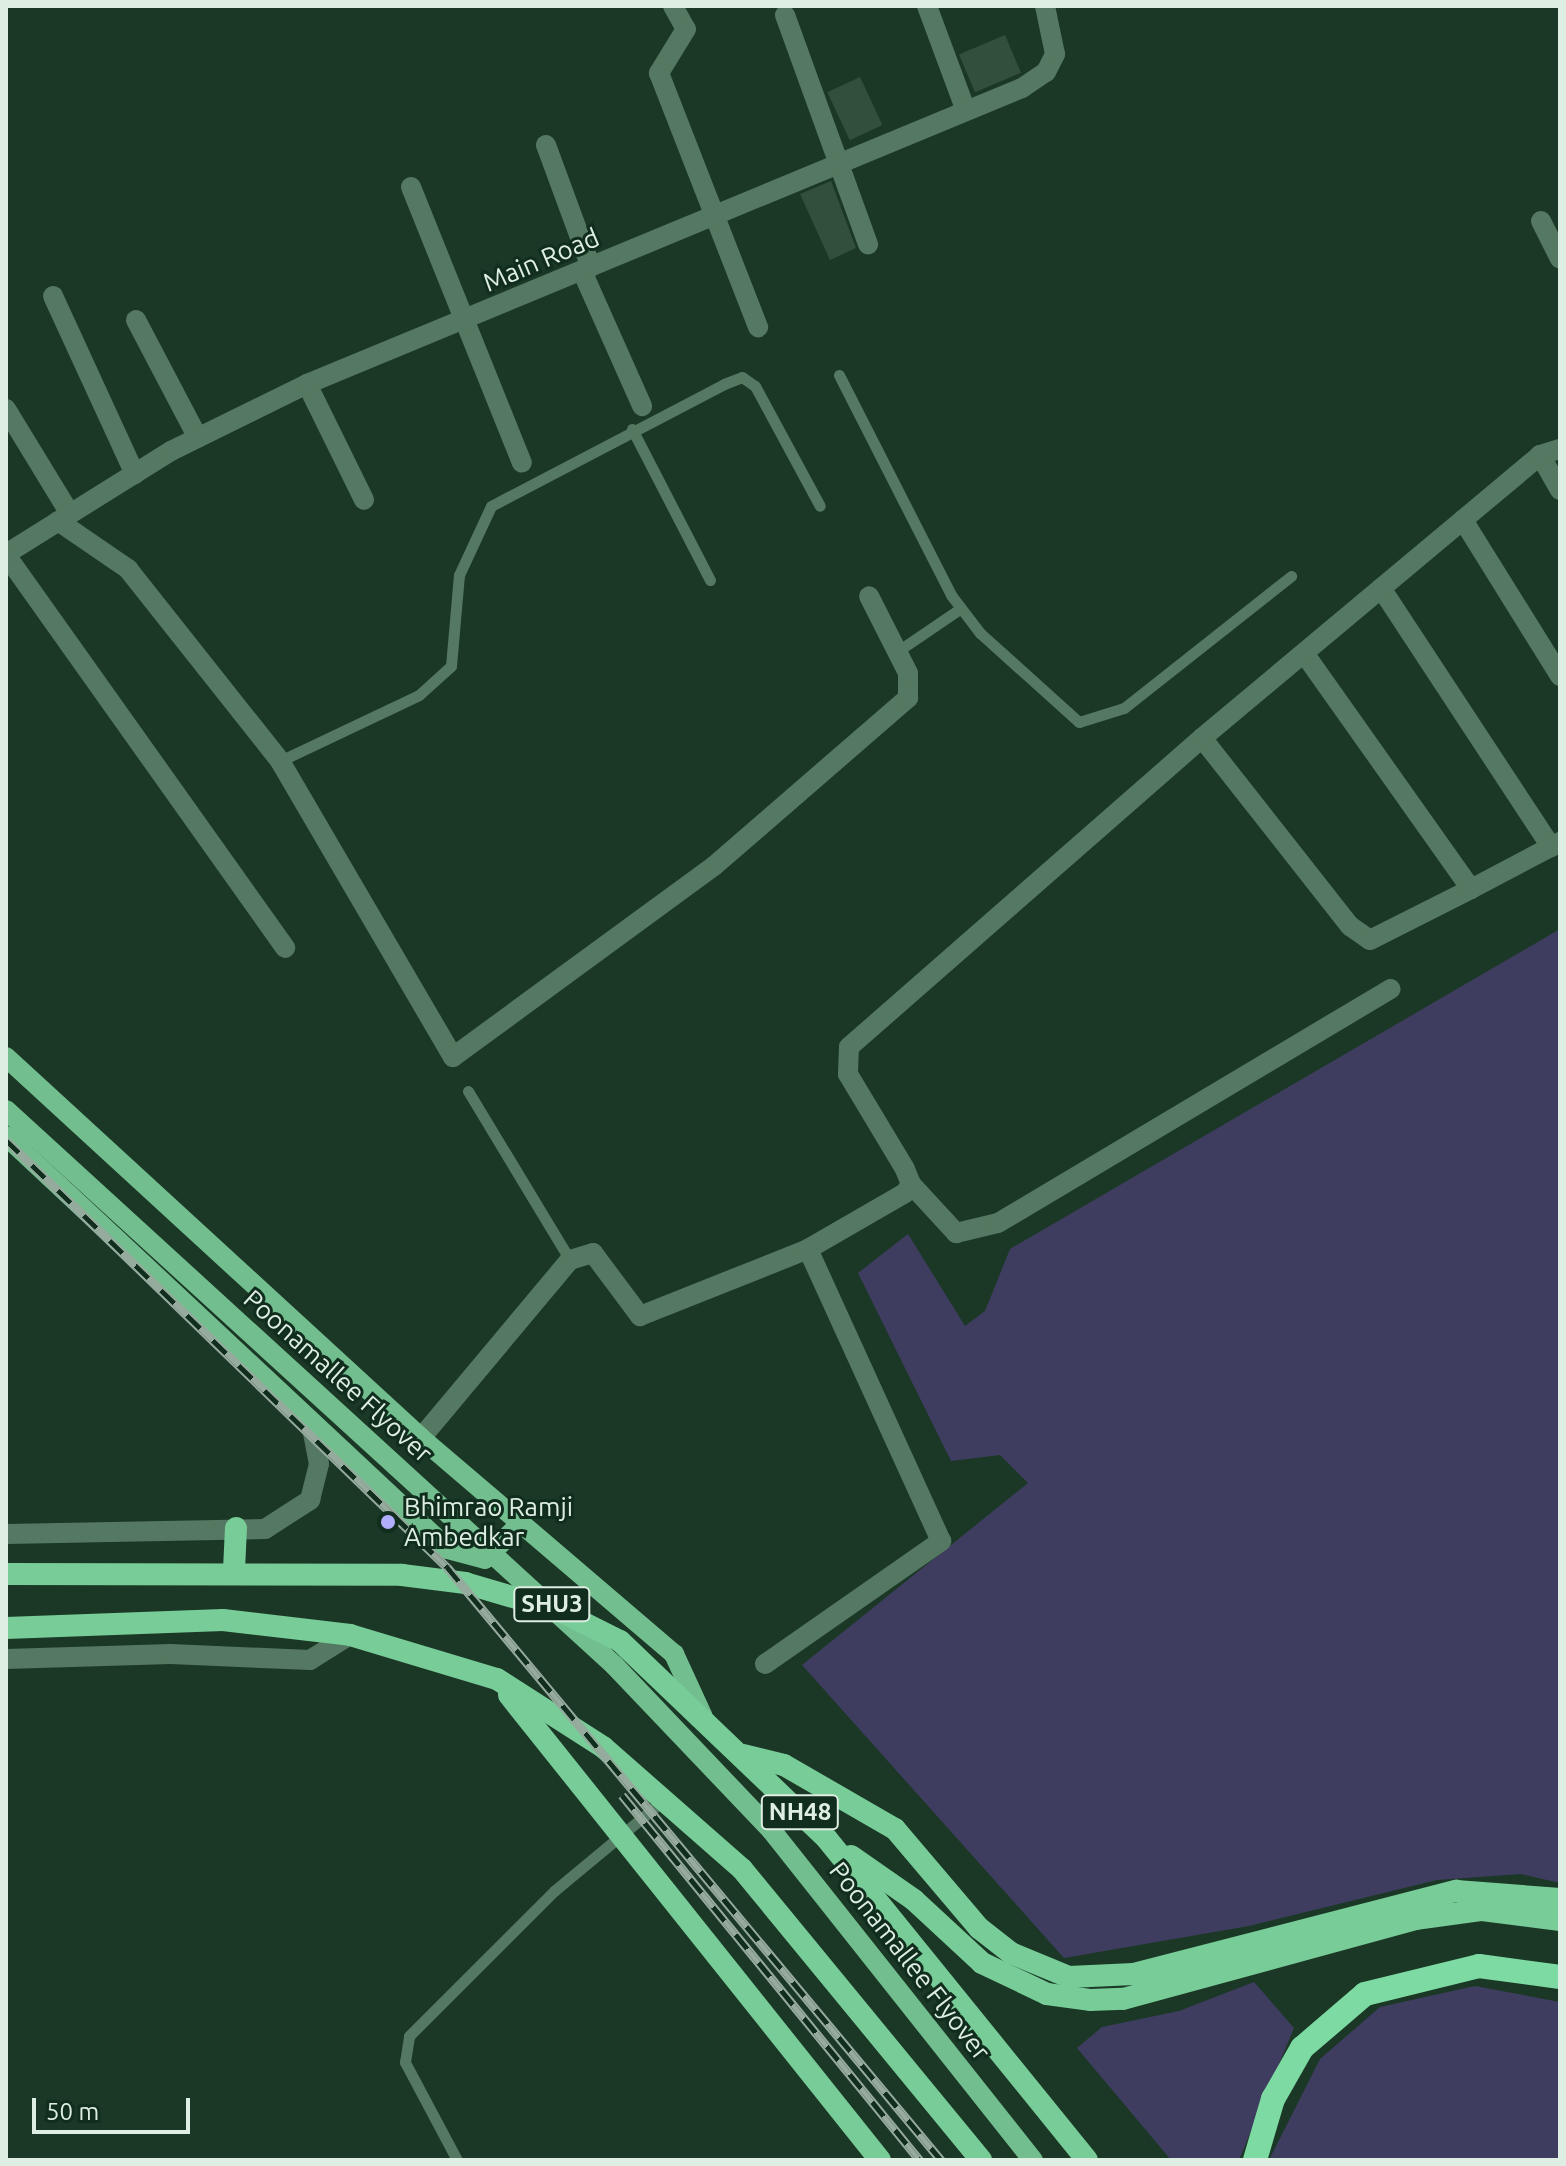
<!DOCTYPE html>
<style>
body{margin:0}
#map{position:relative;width:1566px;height:2166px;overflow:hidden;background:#1b3826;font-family:Ubuntu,sans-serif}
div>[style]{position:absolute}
.green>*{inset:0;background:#3f3d5f}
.building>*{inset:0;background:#324e3c;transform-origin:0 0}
.service>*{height:11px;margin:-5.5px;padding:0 5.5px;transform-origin:5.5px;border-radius:5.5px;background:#547861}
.minor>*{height:20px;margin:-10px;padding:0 10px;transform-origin:10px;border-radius:10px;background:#547861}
.tertiary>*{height:20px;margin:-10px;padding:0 10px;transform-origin:10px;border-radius:10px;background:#547861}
.primary>*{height:20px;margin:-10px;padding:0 10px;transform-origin:10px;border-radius:10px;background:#72be8f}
.trunk>*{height:22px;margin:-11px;padding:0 11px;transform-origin:11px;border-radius:11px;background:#78cc98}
.motorway>*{height:24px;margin:-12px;padding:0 12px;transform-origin:12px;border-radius:12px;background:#7ddaa2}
.rail>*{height:9px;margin-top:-4.5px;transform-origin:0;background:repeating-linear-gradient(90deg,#112d1d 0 18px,#96aa9d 0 36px);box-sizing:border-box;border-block:2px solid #96aa9d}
.dots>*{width:22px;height:22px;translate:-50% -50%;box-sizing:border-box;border:4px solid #112d1d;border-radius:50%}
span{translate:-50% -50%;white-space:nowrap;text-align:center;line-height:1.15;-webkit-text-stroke:6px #112d1d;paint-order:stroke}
.shield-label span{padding:2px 6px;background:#112d1d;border:2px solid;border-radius:6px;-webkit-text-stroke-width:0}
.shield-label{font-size:24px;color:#deeee3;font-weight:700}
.street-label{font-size:26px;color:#deeee3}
.poi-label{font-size:26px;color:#deeee3}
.left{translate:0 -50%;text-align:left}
.frame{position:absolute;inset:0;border:8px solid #deeee3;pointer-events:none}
.scale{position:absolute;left:32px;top:2098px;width:158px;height:36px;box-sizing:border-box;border:4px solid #deeee3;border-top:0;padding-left:10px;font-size:24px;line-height:28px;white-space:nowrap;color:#deeee3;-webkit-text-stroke:6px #112d1d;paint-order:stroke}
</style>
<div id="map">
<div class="green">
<i style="clip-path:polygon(1560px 929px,1560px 1883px,1521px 1874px,1437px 1880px,1249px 1926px,1064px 1958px,802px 1665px,1028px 1483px,1000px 1455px,951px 1461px,858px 1273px,908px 1234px,965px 1326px,985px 1311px,1010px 1249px)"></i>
<i style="clip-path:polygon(1254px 1982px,1294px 2028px,1239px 2160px,1171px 2160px,1077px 2048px,1102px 2027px,1179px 2011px)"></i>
<i style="clip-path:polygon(1475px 1986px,1560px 2002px,1560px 2160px,1269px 2160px,1320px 2059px,1380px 2007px)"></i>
</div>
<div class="building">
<i style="left:1005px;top:35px;width:41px;height:50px;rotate:67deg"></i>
<i style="left:860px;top:77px;width:53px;height:36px;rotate:65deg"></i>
<i style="clip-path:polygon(831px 181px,856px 248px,830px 260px,800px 194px)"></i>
</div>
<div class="service">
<i style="left:839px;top:375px;width:247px;rotate:63deg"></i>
<i style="left:951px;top:595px;width:48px;rotate:52.7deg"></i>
<i style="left:980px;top:633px;width:133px;rotate:42deg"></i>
<i style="left:1079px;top:722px;width:47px;rotate:-17.3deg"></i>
<i style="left:1124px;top:708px;width:213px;rotate:-38.3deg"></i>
<i style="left:632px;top:429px;width:170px;rotate:62.7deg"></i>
<i style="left:898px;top:651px;width:76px;rotate:-34.3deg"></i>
<i style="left:280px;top:761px;width:154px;rotate:-25.4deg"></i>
<i style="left:419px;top:695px;width:43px;rotate:-42.2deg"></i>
<i style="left:451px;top:666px;width:91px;rotate:-85deg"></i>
<i style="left:459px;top:575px;width:76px;rotate:-65.1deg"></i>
<i style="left:491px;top:506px;width:263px;rotate:-27.6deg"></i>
<i style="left:724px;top:384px;width:19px;rotate:-21deg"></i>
<i style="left:742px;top:377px;width:16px;rotate:35deg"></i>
<i style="left:755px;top:386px;width:136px;rotate:61.6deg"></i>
<i style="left:468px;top:1091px;width:197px;rotate:58.9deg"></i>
<i style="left:457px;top:2160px;width:111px;rotate:-118deg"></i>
<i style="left:405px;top:2062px;width:26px;rotate:-81deg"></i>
<i style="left:409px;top:2036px;width:205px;rotate:-45deg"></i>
<i style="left:554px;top:1891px;width:144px;rotate:-39.7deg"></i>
</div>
<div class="minor">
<i style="left:673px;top:6px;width:26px;rotate:61deg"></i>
<i style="left:686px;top:29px;width:52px;rotate:121.5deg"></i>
<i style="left:659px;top:73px;width:273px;rotate:68.7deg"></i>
<i style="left:927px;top:6px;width:109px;rotate:69.6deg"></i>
<i style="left:785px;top:15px;width:244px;rotate:70.1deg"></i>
<i style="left:546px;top:145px;width:130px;rotate:69.8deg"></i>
<i style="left:411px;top:187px;width:297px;rotate:68.1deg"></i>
<i style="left:1541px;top:221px;width:42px;rotate:63.4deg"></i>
<i style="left:582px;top:271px;width:148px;rotate:66deg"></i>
<i style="left:53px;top:296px;width:196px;rotate:65.3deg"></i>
<i style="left:136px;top:320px;width:133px;rotate:62.3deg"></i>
<i style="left:307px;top:384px;width:129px;rotate:63.8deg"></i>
<i style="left:6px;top:409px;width:123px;rotate:58.6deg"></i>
<i style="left:1540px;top:455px;width:40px;rotate:60.3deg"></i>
<i style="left:1463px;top:520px;width:184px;rotate:58.1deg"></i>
<i style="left:58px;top:521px;width:85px;rotate:34.4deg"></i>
<i style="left:128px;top:569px;width:245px;rotate:51.6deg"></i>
<i style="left:280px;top:761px;width:343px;rotate:59.7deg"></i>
<i style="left:453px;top:1057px;width:323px;rotate:-36.2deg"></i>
<i style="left:714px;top:866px;width:257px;rotate:-40.9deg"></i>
<i style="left:908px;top:698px;width:25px;rotate:-90deg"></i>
<i style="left:908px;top:673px;width:86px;rotate:-116.9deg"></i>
<i style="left:6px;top:554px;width:195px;rotate:-32deg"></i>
<i style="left:171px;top:451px;width:152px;rotate:-26.2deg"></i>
<i style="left:307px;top:384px;width:774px;rotate:-22.49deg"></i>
<i style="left:1022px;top:88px;width:29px;rotate:-34deg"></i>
<i style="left:1046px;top:72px;width:20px;rotate:-63deg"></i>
<i style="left:1055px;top:54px;width:49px;rotate:-101.8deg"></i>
<i style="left:6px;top:555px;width:482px;rotate:54.6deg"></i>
<i style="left:1381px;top:588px;width:310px;rotate:56.7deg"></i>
<i style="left:1202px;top:738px;width:239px;rotate:51.8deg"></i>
<i style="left:1350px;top:926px;width:24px;rotate:35deg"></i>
<i style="left:1370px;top:940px;width:113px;rotate:-26.8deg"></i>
<i style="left:1471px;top:889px;width:289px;rotate:-125.3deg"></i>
<i style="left:1471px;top:889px;width:101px;rotate:-27.8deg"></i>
<i style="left:911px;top:1184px;width:67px;rotate:47.4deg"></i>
<i style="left:956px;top:1233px;width:43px;rotate:-13.4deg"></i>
<i style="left:998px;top:1223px;width:457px;rotate:-30.8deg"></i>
<i style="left:421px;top:1438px;width:232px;rotate:-50.1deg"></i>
<i style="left:570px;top:1260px;width:24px;rotate:-17deg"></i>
<i style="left:593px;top:1253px;width:79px;rotate:53.3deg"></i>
<i style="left:640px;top:1316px;width:181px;rotate:-21.7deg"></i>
<i style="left:808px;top:1249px;width:112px;rotate:-30deg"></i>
<i style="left:905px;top:1193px;width:11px;rotate:-56deg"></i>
<i style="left:911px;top:1184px;width:16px;rotate:-112deg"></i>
<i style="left:905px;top:1169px;width:111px;rotate:-121deg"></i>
<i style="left:848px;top:1074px;width:27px;rotate:-88deg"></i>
<i style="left:849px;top:1047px;width:469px;rotate:-41.2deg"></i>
<i style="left:1202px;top:738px;width:441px;rotate:-39.9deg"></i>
<i style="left:1540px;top:455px;width:21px;rotate:-17deg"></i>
<i style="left:765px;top:1664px;width:215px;rotate:-34.9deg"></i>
<i style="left:941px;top:1541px;width:321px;rotate:-114.5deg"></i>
</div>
<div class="tertiary">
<i style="left:6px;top:1534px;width:259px;rotate:-1.1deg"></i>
<i style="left:265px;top:1529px;width:54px;rotate:-32.8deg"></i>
<i style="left:310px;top:1500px;width:37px;rotate:-76deg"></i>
<i style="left:319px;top:1464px;width:37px;rotate:-101deg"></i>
<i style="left:6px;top:1659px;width:165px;rotate:-1.7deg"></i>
<i style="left:171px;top:1654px;width:139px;rotate:2.5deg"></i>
<i style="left:310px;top:1660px;width:47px;rotate:-32deg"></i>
</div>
<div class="primary">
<i style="left:6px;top:1057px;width:563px;rotate:42.55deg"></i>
<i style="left:421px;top:1438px;width:333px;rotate:40.5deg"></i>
<i style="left:674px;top:1654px;width:69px;rotate:65.3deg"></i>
<i style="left:6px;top:1110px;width:823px;rotate:42.39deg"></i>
<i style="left:614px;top:1665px;width:229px;rotate:46.4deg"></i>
<i style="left:772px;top:1831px;width:420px;rotate:51.6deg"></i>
<i style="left:6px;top:1136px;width:605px;rotate:43.06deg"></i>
<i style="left:448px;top:1549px;width:38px;rotate:15deg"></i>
<i style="left:485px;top:1559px;width:48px;rotate:-45deg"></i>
</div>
<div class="trunk">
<i style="left:234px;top:1570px;width:42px;rotate:-87.3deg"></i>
<i style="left:6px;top:1574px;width:396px;rotate:0.1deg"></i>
<i style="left:402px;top:1575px;width:64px;rotate:7.2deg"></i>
<i style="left:465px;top:1583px;width:99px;rotate:16.4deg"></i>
<i style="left:560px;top:1611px;width:67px;rotate:26.6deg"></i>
<i style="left:620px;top:1641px;width:286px;rotate:43.7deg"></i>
<i style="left:827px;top:1839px;width:413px;rotate:51deg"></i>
<i style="left:6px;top:1628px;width:217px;rotate:-2.1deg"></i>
<i style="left:223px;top:1620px;width:128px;rotate:6.7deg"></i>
<i style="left:350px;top:1635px;width:153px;rotate:16.7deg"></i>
<i style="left:497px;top:1679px;width:126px;rotate:32.7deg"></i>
<i style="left:603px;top:1747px;width:185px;rotate:41.3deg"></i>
<i style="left:742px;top:1869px;width:377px;rotate:50.6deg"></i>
<i style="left:509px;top:1695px;width:595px;rotate:51.42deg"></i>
<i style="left:743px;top:1755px;width:42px;rotate:13.7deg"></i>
<i style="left:784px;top:1765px;width:128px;rotate:30deg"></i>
<i style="left:895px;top:1829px;width:130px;rotate:49.7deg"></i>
<i style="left:979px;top:1928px;width:41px;rotate:38deg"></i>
<i style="left:1011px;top:1953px;width:63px;rotate:22.5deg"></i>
<i style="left:1069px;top:1977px;width:65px;rotate:-2.6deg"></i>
<i style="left:1134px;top:1974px;width:333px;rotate:-14.5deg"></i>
<i style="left:1456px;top:1891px;width:104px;rotate:4.4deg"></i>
<i style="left:851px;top:1856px;width:77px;rotate:34.9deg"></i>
<i style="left:914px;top:1900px;width:93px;rotate:42.8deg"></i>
<i style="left:982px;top:1963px;width:72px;rotate:25.5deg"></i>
<i style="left:1047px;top:1994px;width:43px;rotate:7.9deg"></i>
<i style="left:1090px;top:2000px;width:33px;rotate:-2deg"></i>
<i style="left:1123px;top:1999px;width:303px;rotate:-15.3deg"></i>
<i style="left:1415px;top:1919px;width:68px;rotate:-7.7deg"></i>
<i style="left:1482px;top:1910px;width:79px;rotate:7.3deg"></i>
</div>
<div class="motorway">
<i style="left:1255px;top:2160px;width:64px;rotate:-73.6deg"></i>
<i style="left:1273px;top:2099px;width:59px;rotate:-60.4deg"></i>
<i style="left:1302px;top:2048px;width:83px;rotate:-40.6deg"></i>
<i style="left:1365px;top:1994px;width:117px;rotate:-13.8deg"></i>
<i style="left:1479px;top:1966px;width:82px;rotate:7.7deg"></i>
</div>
<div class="rail">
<i style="left:6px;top:1140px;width:614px;rotate:44.08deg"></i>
<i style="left:447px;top:1567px;width:772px;rotate:50.2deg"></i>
<i style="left:622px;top:1795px;width:471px;rotate:50.8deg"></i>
</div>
<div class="dots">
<i style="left:388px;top:1522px;background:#b1adfa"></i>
</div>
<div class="shield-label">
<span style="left:552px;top:1604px">SHU3</span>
<span style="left:800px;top:1812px">NH48</span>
</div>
<div class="street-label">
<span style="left:541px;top:260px;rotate:-23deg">Main Road</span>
<span style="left:338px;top:1376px;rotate:42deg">Poonamallee Flyover</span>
<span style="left:910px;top:1961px;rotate:52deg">Poonamallee Flyover</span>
</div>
<div class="poi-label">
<span class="left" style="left:404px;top:1522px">Bhimrao Ramji<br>Ambedkar</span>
</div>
<div class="frame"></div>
<div class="scale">50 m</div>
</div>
